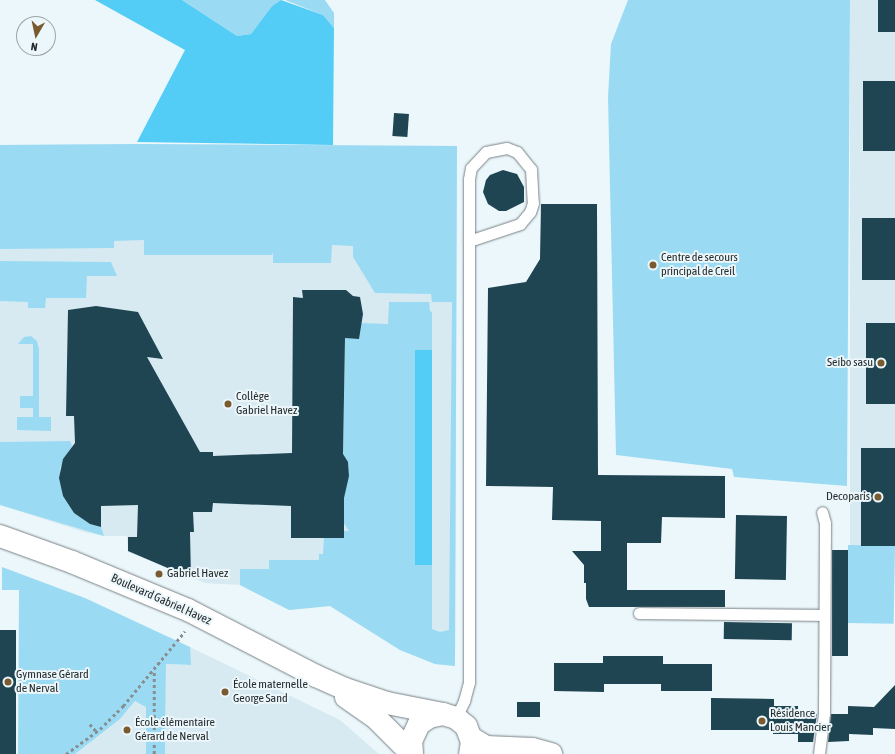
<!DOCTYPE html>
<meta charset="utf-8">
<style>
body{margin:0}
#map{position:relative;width:895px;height:754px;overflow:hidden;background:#ecf7fb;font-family:"Asap Condensed",sans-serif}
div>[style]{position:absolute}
.built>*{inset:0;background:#d7eaf2;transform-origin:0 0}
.green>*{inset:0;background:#9adbf3;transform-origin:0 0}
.forest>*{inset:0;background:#53cdf6;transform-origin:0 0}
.building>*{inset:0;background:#1f4552;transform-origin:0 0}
.path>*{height:2.5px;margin-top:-1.25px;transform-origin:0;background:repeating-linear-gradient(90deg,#878e91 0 3px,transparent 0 6px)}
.roads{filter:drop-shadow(0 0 1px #788286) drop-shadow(0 0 1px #788286)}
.service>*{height:11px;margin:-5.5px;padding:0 5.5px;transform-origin:5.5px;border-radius:5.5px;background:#fff}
.minor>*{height:22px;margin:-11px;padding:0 11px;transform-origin:11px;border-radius:11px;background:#fff}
.dots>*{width:11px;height:11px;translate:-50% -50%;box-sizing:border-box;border:2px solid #ecf7fb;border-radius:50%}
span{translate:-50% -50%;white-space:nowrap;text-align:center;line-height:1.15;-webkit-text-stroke:4px #ecf7fb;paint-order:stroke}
.poi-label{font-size:12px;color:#262b2c}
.left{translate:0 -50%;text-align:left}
.right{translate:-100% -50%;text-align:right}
.street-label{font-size:12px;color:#262b2c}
.north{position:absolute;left:16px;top:16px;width:40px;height:40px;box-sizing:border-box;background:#ecf7fb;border:1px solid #9da5a8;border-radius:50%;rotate:189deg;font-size:11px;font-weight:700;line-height:16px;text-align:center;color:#262b2c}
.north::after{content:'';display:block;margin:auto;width:14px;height:18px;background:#7a5b30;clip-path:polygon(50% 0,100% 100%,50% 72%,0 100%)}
</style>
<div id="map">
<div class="built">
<i style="left:850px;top:0;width:45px;height:545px"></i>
<i style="clip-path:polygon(141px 144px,457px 146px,455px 666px,435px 664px,400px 650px,330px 606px,290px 610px,240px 585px,205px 583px,128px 552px,127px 536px,104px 536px,84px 532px,0 505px,0 145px)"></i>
<i style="clip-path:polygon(190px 647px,340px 720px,379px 754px,165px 754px,166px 664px,190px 665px)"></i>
<i style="clip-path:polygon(135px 701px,146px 706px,146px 754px,75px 754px,120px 719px)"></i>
</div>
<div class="green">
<i style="clip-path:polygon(182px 0,281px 0,272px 6px,251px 34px,237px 36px)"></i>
<i style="clip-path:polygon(285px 0,325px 0,334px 13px,334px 28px,323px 15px)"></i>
<i style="clip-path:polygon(628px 0,850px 0,847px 486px,734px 477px,732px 469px,616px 455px,608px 97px,611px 44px)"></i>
<i style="clip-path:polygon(141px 144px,457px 146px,455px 666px,435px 664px,400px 650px,330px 606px,289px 610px,240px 585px,240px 569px,269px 569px,269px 560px,319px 560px,319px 554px,323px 554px,324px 537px,344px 538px,344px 531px,349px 531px,343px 522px,344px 485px,349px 476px,348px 462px,343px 459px,345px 338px,361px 323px,388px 324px,389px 302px,429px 302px,430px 311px,432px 312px,432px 629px,440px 632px,449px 630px,452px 302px,432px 302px,431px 294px,375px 293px,353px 257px,353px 246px,332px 245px,331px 263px,273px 263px,273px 252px,272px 255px,144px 255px,144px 240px,114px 241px,114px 248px,0 249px,0 145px)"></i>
<i style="clip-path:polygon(0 261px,111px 262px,117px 276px,87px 276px,86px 298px,46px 298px,45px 308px,28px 308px,28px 302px,0 301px)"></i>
<i style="clip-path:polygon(31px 336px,37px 341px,39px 349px,39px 417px,51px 417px,51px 431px,17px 430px,17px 417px,33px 417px,33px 408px,20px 408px,20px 396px,33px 396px,33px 344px,18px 344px,24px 337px)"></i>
<i style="clip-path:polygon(70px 441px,72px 446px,60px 468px,63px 496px,74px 513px,90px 524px,101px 527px,104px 536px,0 505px,0 442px)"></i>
<i style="left:848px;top:545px;width:47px;height:78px;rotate:1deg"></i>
<i style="clip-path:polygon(2px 567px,85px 598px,190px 647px,191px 665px,166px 664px,165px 754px,146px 754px,146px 707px,135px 701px,120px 719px,75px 754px,18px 754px,19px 590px,2px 590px)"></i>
</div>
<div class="forest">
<i style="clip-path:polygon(95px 0,182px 0,237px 36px,251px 34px,272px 6px,281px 0,323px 15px,334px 28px,333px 145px,137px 142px,185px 50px)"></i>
<i style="left:415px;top:350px;width:17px;height:215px"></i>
</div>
<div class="building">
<i style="left:878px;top:0;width:17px;height:32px"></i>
<i style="left:863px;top:81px;width:32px;height:70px"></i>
<i style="left:394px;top:113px;width:15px;height:23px;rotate:4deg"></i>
<i style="clip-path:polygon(503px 170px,517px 174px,524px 187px,524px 202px,506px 211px,499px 211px,488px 204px,483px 192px,486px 180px,490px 175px)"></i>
<i style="clip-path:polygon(541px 204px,597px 204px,598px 475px,725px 476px,725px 518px,662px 517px,661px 543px,627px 543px,627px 590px,725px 590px,725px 607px,589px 607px,586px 599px,586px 583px,584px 583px,584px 565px,572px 551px,601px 551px,601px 521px,552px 520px,553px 487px,486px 486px,488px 288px,526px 282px,540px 259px)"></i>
<i style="left:862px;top:218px;width:33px;height:62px"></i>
<i style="clip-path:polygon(302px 290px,346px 290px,353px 296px,360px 297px,363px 314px,359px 339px,345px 338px,343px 454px,348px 462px,349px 476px,344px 498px,344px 538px,291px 538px,291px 506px,213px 503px,212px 512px,193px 512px,194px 532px,190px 532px,191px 578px,128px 551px,128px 537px,137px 537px,138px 505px,101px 506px,101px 527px,90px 524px,74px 513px,63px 496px,59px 478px,63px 459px,75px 443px,74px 416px,66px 416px,68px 310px,96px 306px,138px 312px,163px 359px,147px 357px,200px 452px,213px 452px,213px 456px,292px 453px,293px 297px,303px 298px)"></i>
<i style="left:866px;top:323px;width:29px;height:81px"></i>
<i style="left:861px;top:448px;width:34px;height:98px"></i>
<i style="left:736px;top:515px;width:51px;height:64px;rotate:1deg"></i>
<i style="left:832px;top:550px;width:16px;height:106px"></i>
<i style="left:724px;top:622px;width:68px;height:17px;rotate:1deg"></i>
<i style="left:0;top:630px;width:16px;height:124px"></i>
<i style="clip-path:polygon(603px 656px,663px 656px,663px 664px,712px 664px,712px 691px,661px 691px,661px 684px,604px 684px,604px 692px,554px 691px,554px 663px,603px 663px)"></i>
<i style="clip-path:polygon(895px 685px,895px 729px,873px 728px,873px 735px,849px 734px,849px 741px,828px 742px,831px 714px,848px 714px,848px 706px,874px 707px)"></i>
<i style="clip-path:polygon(711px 698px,774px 699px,774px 706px,798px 706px,798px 714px,817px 714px,813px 742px,798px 742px,798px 734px,773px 734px,773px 730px,711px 730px)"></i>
<i style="left:517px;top:702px;width:23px;height:15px"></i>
</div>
<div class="path">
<i style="left:90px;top:724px;width:11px;rotate:49deg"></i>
<i style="left:66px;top:754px;width:42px;rotate:-36.3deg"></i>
<i style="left:100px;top:729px;width:33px;rotate:-45deg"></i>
<i style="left:123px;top:706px;width:97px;rotate:-50.4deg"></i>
<i style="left:154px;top:754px;width:82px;rotate:-90deg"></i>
</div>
<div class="roads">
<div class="service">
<i style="left:639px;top:613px;width:185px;rotate:0.6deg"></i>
<i style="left:456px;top:718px;width:19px;rotate:-65deg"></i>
<i style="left:464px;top:701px;width:20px;rotate:-75deg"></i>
<i style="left:469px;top:682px;width:503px;rotate:-90deg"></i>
<i style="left:469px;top:179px;width:11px;rotate:-80deg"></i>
<i style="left:471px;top:168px;width:22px;rotate:-47deg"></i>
<i style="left:486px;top:152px;width:21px;rotate:-11deg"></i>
<i style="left:507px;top:148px;width:11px;rotate:22deg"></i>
<i style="left:517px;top:152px;width:22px;rotate:51deg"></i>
<i style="left:531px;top:169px;width:34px;rotate:87deg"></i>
<i style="left:533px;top:203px;width:9px;rotate:108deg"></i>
<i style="left:530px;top:212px;width:16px;rotate:130deg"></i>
<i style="left:520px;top:224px;width:54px;rotate:161.6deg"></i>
<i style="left:819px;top:754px;width:41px;rotate:-83deg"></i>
<i style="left:824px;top:713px;width:190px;rotate:-89.7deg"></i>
<i style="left:825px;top:523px;width:11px;rotate:-105deg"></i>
</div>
<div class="minor">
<i style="left:0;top:536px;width:77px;rotate:19.9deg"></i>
<i style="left:72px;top:562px;width:126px;rotate:22.5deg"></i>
<i style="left:188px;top:610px;width:144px;rotate:27.3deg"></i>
<i style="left:316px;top:676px;width:32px;rotate:24deg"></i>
<i style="left:345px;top:689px;width:44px;rotate:18.4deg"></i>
<i style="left:387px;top:703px;width:57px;rotate:11.1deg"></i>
<i style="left:346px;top:697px;width:38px;rotate:35deg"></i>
<i style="left:377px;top:719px;width:49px;rotate:45deg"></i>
<i style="left:471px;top:738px;width:17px;rotate:31deg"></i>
<i style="left:486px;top:747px;width:46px;rotate:2.5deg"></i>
<i style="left:532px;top:749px;width:20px;rotate:15deg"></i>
<i style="left:412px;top:754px;width:13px;rotate:-94deg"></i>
<i style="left:411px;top:741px;width:19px;rotate:-65deg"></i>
<i style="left:419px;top:724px;width:12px;rotate:-35deg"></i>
<i style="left:429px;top:717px;width:14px;rotate:-12deg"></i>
<i style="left:443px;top:714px;width:14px;rotate:17deg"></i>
<i style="left:456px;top:718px;width:13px;rotate:39deg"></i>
<i style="left:466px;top:726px;width:17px;rotate:69deg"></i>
<i style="left:472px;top:742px;width:12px;rotate:99deg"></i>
</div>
</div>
<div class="dots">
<i style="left:653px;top:265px;background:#7a5b30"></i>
<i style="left:881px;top:363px;background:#7a5b30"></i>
<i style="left:228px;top:404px;background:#7a5b30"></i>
<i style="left:878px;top:497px;background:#7a5b30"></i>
<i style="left:159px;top:574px;background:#7a5b30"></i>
<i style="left:8px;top:682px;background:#7a5b30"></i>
<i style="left:225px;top:692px;background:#7a5b30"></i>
<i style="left:762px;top:721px;background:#7a5b30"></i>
<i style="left:127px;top:730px;background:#7a5b30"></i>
</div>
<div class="poi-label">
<span class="left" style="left:661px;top:265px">Centre de secours<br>principal de Creil</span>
<span class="right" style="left:873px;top:363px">Seibo sasu</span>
<span class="left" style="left:236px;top:404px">Collège<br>Gabriel Havez</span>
<span class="right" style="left:870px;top:497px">Decoparis</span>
<span class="left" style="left:167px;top:574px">Gabriel Havez</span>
<span class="left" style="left:16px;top:682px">Gymnase Gérard<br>de Nerval</span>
<span class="left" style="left:233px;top:692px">École maternelle<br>George Sand</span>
<span class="left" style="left:770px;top:721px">Résidence<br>Louis Mancier</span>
<span class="left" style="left:135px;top:730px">École élémentaire<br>Gérard de Nerval</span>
</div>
<div class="street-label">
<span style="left:161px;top:600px;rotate:24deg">Boulevard Gabriel Havez</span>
</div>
<div class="north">N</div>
</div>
